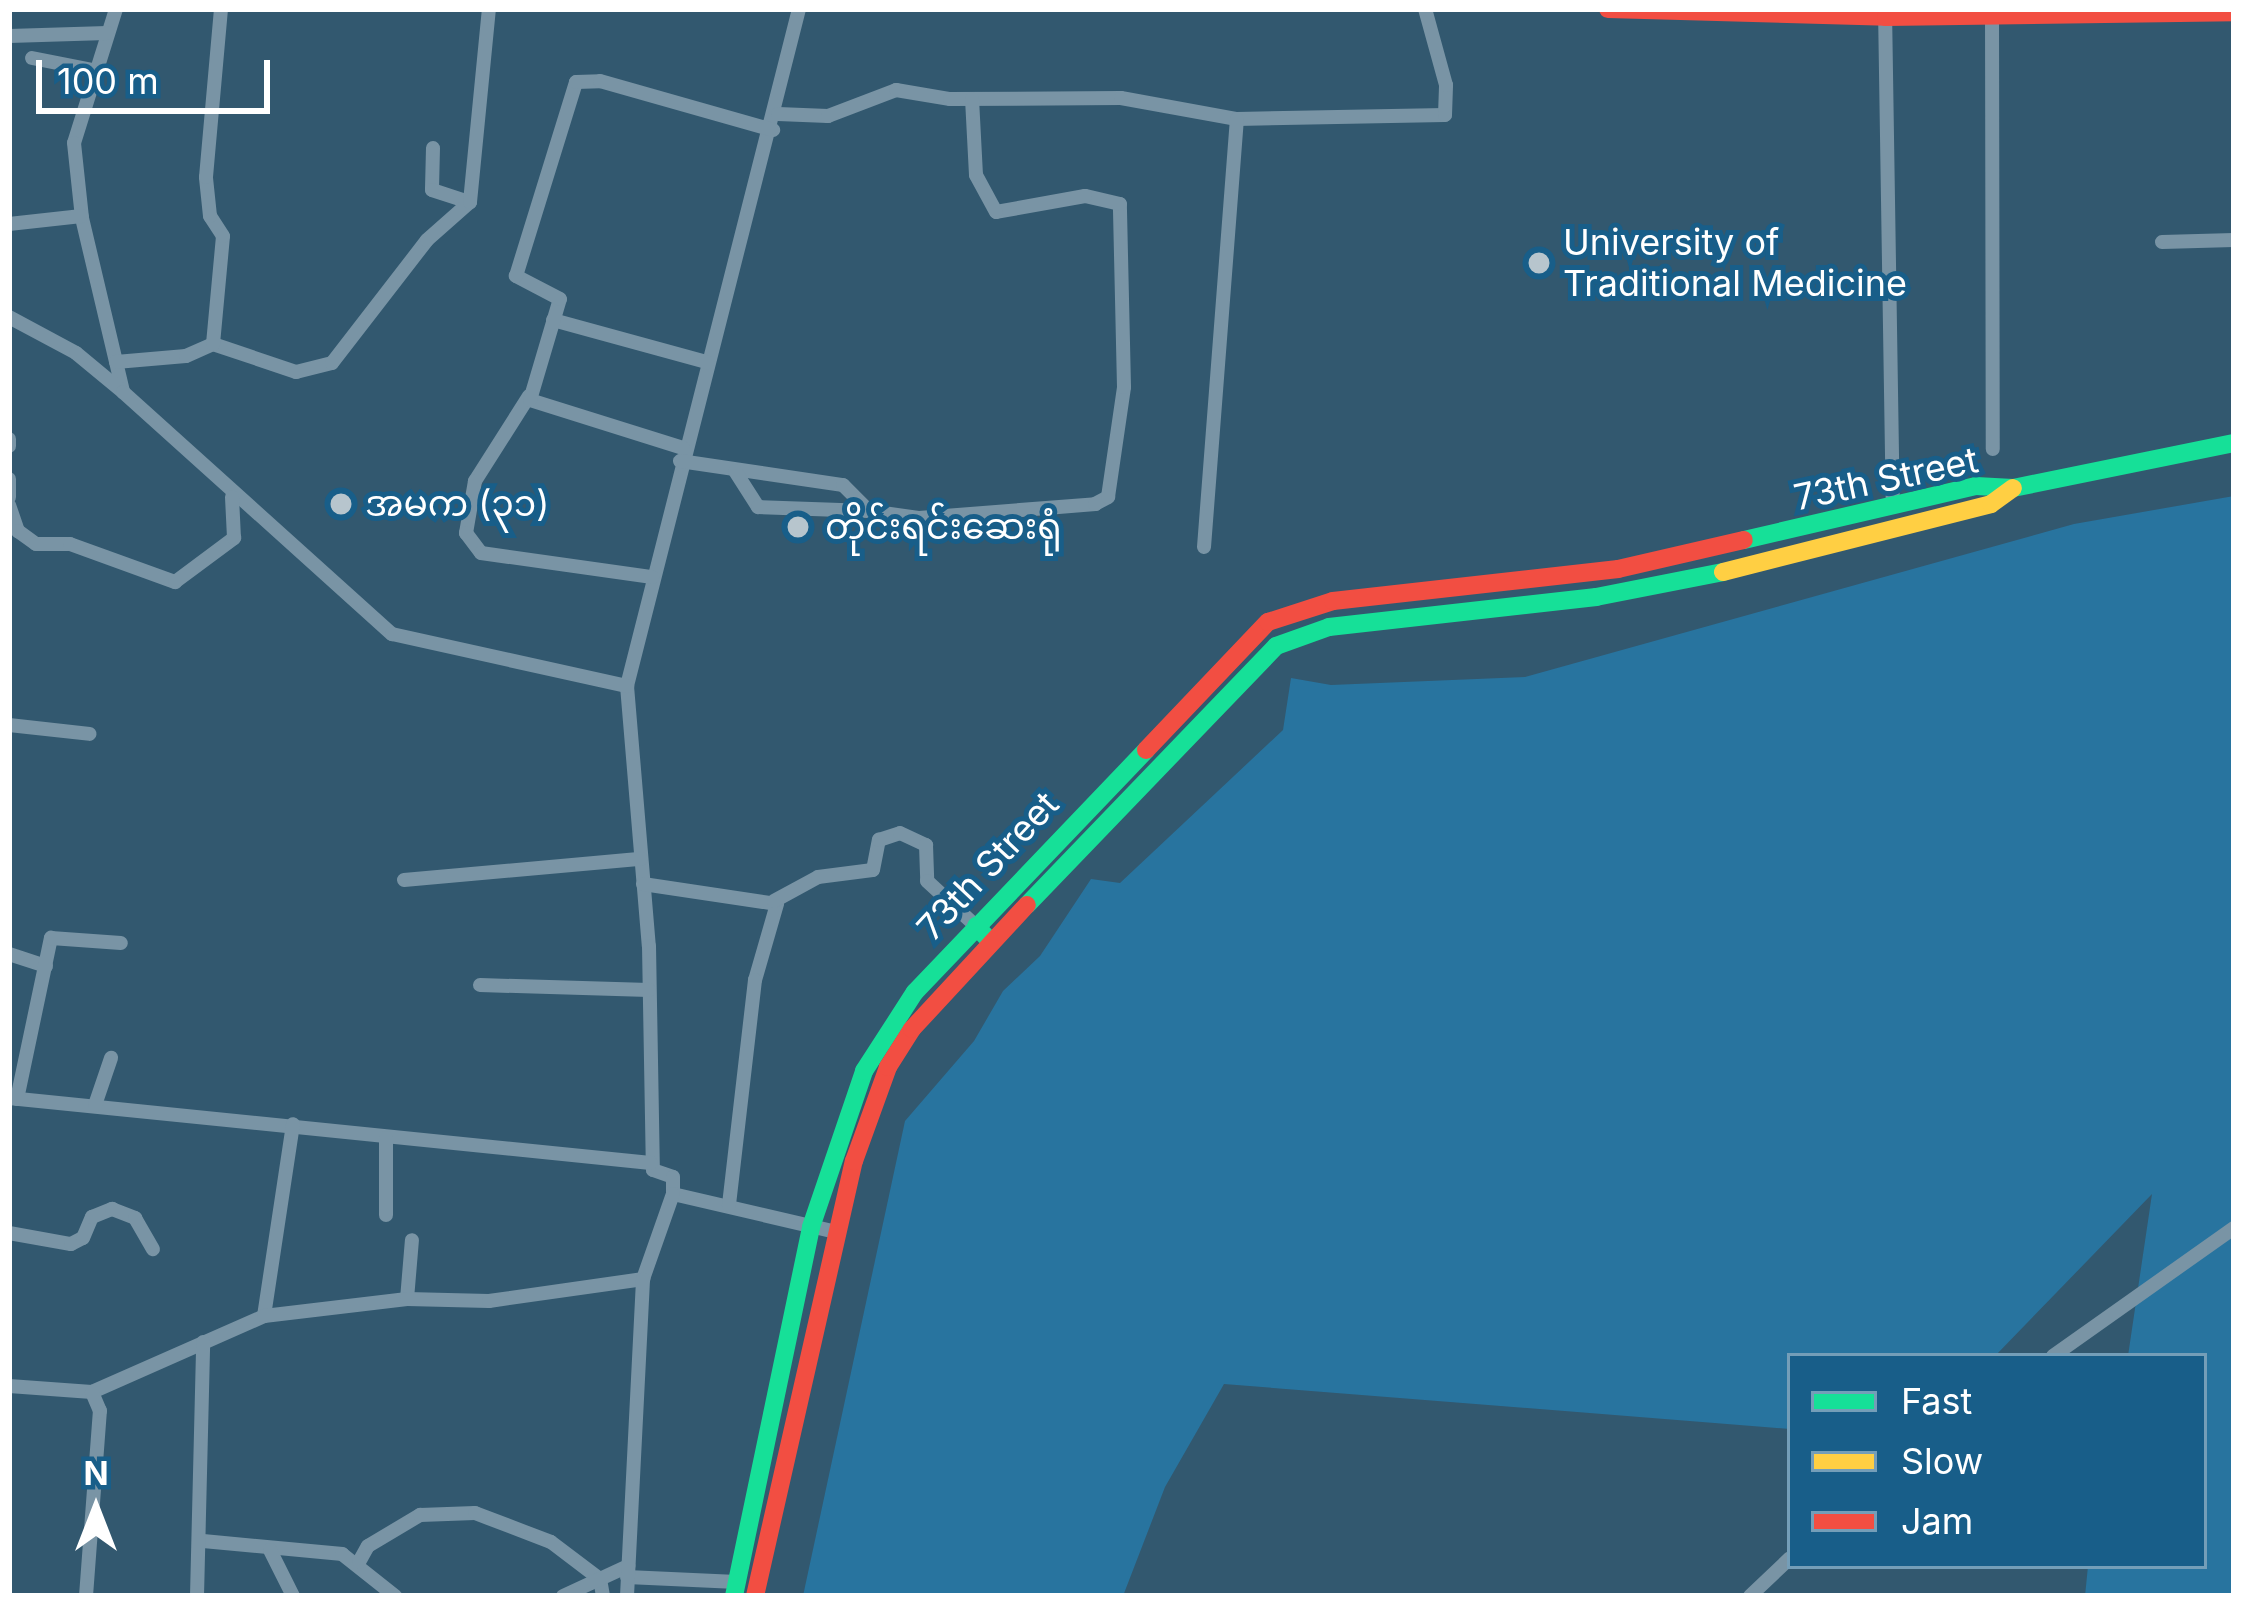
<!DOCTYPE html>
<meta charset="utf-8">
<style>
body{margin:0}
#map{position:relative;width:2243px;height:1605px;overflow:hidden;background:#32586f;font-family:Inter,"Noto Sans Myanmar",sans-serif}
div>[style]{position:absolute}
.green>*{inset:0;background:#28749f}
.street>*{height:14px;margin:-7px;padding:0 7px;transform-origin:7px;border-radius:7px;background:#7994a5}
.fast>*{height:18px;margin:-9px;padding:0 9px;transform-origin:9px;border-radius:9px;background:#16e098}
.slow>*{height:18px;margin:-9px;padding:0 9px;transform-origin:9px;border-radius:9px;background:#ffcf43}
.jam>*{height:18px;margin:-9px;padding:0 9px;transform-origin:9px;border-radius:9px;background:#f24e42}
.dots>*{width:33px;height:33px;translate:-50% -50%;box-sizing:border-box;border:6px solid #185e89;border-radius:50%}
span{translate:-50% -50%;white-space:nowrap;text-align:center;line-height:1.15;-webkit-text-stroke:10px #185e89;paint-order:stroke}
.poi-label{font-size:36px;color:#fff}
.left{translate:0 -50%;text-align:left}
.street-label{font-size:36px;color:#fff}
.frame{position:absolute;inset:0;border:12px solid #fff;pointer-events:none}
.legend{position:absolute;left:1787px;top:1353px;width:420px;height:216px;box-sizing:border-box;background:#185e89;border:3px solid #749eb8;margin:0;padding:15px 21px;list-style:none;font-size:36px;color:#fff}
.legend li{display:flex;align-items:center;gap:24px;height:60px}
.legend b{width:60px;border:3px solid #749eb8}
.north{position:absolute;left:36px;top:1449px;width:120px;height:120px;-webkit-text-stroke:9px #185e89;paint-order:stroke;rotate:0deg;font-size:33px;font-weight:700;line-height:48px;text-align:center;color:#fff}
.north::after{content:'';display:block;margin:auto;width:42px;height:54px;background:#fff;clip-path:polygon(50% 0,100% 100%,50% 72%,0 100%)}
.scale{position:absolute;left:36px;top:60px;width:234px;height:54px;box-sizing:border-box;border:6px solid #fff;border-top:0;padding-left:15px;font-size:36px;line-height:42px;white-space:nowrap;color:#fff;-webkit-text-stroke:9px #185e89;paint-order:stroke}
</style>
<div id="map">
<div class="green">
<i style="clip-path:polygon(2234px 496px,2234px 1596px,2085px 1596px,2088px 1566px,2204px 1566px,2204px 1356px,2128px 1356px,2152px 1194px,1995px 1356px,1790px 1356px,1790px 1429px,1224px 1384px,1165px 1487px,1123px 1596px,803px 1596px,905px 1121px,974px 1041px,1003px 991px,1040px 956px,1091px 879px,1120px 883px,1283px 730px,1291px 678px,1331px 685px,1525px 677px,2074px 524px)"></i>
</div>
<div class="street">
<i style="left:116px;top:9px;width:140px;rotate:107.4deg"></i>
<i style="left:74px;top:143px;width:75px;rotate:83.9deg"></i>
<i style="left:82px;top:218px;width:179px;rotate:76.7deg"></i>
<i style="left:799px;top:9px;width:699px;rotate:104.26deg"></i>
<i style="left:627px;top:686px;width:261px;rotate:85.2deg"></i>
<i style="left:649px;top:946px;width:224px;rotate:89deg"></i>
<i style="left:653px;top:1170px;width:21px;rotate:19deg"></i>
<i style="left:673px;top:1177px;width:17px;rotate:90deg"></i>
<i style="left:673px;top:1194px;width:167px;rotate:13.1deg"></i>
<i style="left:1885px;top:9px;width:498px;rotate:89.1deg"></i>
<i style="left:1992px;top:13px;width:436px;rotate:89.9deg"></i>
<i style="left:9px;top:36px;width:98px;rotate:-1.8deg"></i>
<i style="left:32px;top:58px;width:66px;rotate:11.3deg"></i>
<i style="left:778px;top:114px;width:50px;rotate:2.3deg"></i>
<i style="left:828px;top:116px;width:73px;rotate:-20.9deg"></i>
<i style="left:896px;top:90px;width:55px;rotate:9.5deg"></i>
<i style="left:950px;top:99px;width:171px;rotate:-0.3deg"></i>
<i style="left:1121px;top:98px;width:118px;rotate:10.3deg"></i>
<i style="left:1237px;top:119px;width:208px;rotate:-1.1deg"></i>
<i style="left:1445px;top:115px;width:30px;rotate:-88deg"></i>
<i style="left:1446px;top:85px;width:79px;rotate:-105.4deg"></i>
<i style="left:433px;top:148px;width:42px;rotate:91.4deg"></i>
<i style="left:432px;top:190px;width:40px;rotate:18deg"></i>
<i style="left:9px;top:224px;width:73px;rotate:-6.3deg"></i>
<i style="left:2162px;top:242px;width:72px;rotate:-1.6deg"></i>
<i style="left:9px;top:317px;width:76px;rotate:28.2deg"></i>
<i style="left:76px;top:353px;width:61px;rotate:39.7deg"></i>
<i style="left:123px;top:392px;width:362px;rotate:42deg"></i>
<i style="left:392px;top:634px;width:241px;rotate:12.5deg"></i>
<i style="left:553px;top:320px;width:160px;rotate:15.3deg"></i>
<i style="left:213px;top:344px;width:88px;rotate:18.6deg"></i>
<i style="left:296px;top:372px;width:37px;rotate:-14deg"></i>
<i style="left:332px;top:363px;width:155px;rotate:-52.3deg"></i>
<i style="left:427px;top:240px;width:57px;rotate:-41.5deg"></i>
<i style="left:470px;top:202px;width:194px;rotate:-84.4deg"></i>
<i style="left:116px;top:362px;width:70px;rotate:-4.9deg"></i>
<i style="left:186px;top:356px;width:30px;rotate:-24deg"></i>
<i style="left:213px;top:344px;width:108px;rotate:-84.7deg"></i>
<i style="left:223px;top:236px;width:24px;rotate:-123deg"></i>
<i style="left:210px;top:216px;width:39px;rotate:-96deg"></i>
<i style="left:206px;top:177px;width:169px;rotate:-84.9deg"></i>
<i style="left:529px;top:396px;width:101px;rotate:122.4deg"></i>
<i style="left:475px;top:481px;width:53px;rotate:99.8deg"></i>
<i style="left:466px;top:533px;width:25px;rotate:53deg"></i>
<i style="left:481px;top:553px;width:173px;rotate:8deg"></i>
<i style="left:9px;top:439px;width:7px;rotate:90deg"></i>
<i style="left:683px;top:448px;width:160px;rotate:-162.6deg"></i>
<i style="left:530px;top:400px;width:105px;rotate:-73.5deg"></i>
<i style="left:560px;top:299px;width:50px;rotate:-152.4deg"></i>
<i style="left:516px;top:276px;width:203px;rotate:-72.8deg"></i>
<i style="left:576px;top:82px;width:24px;rotate:-2deg"></i>
<i style="left:600px;top:81px;width:180px;rotate:15.8deg"></i>
<i style="left:680px;top:461px;width:165px;rotate:8.4deg"></i>
<i style="left:843px;top:485px;width:37px;rotate:45deg"></i>
<i style="left:869px;top:511px;width:50px;rotate:8deg"></i>
<i style="left:919px;top:518px;width:177px;rotate:-4.5deg"></i>
<i style="left:1095px;top:504px;width:15px;rotate:-28deg"></i>
<i style="left:1108px;top:497px;width:111px;rotate:-81.7deg"></i>
<i style="left:1124px;top:387px;width:183px;rotate:-91.3deg"></i>
<i style="left:1120px;top:204px;width:36px;rotate:-167deg"></i>
<i style="left:1085px;top:196px;width:90px;rotate:169.8deg"></i>
<i style="left:996px;top:212px;width:42px;rotate:-118.4deg"></i>
<i style="left:976px;top:175px;width:76px;rotate:-93deg"></i>
<i style="left:735px;top:471px;width:43px;rotate:57.4deg"></i>
<i style="left:758px;top:507px;width:111px;rotate:2.1deg"></i>
<i style="left:9px;top:479px;width:18px;rotate:90deg"></i>
<i style="left:9px;top:505px;width:28px;rotate:71deg"></i>
<i style="left:18px;top:531px;width:22px;rotate:36deg"></i>
<i style="left:36px;top:544px;width:34px"></i>
<i style="left:70px;top:544px;width:112px;rotate:19.9deg"></i>
<i style="left:175px;top:582px;width:74px;rotate:-36.7deg"></i>
<i style="left:234px;top:538px;width:41px;rotate:-92.8deg"></i>
<i style="left:1204px;top:547px;width:429px;rotate:-85.6deg"></i>
<i style="left:9px;top:725px;width:81px;rotate:6.3deg"></i>
<i style="left:404px;top:880px;width:238px;rotate:-5.1deg"></i>
<i style="left:643px;top:884px;width:135px;rotate:8.5deg"></i>
<i style="left:777px;top:904px;width:79px;rotate:106.1deg"></i>
<i style="left:755px;top:980px;width:227px;rotate:96.6deg"></i>
<i style="left:774px;top:901px;width:50px;rotate:-28.6deg"></i>
<i style="left:818px;top:877px;width:55px;rotate:-7.3deg"></i>
<i style="left:873px;top:870px;width:31px;rotate:-79deg"></i>
<i style="left:879px;top:840px;width:22px;rotate:-18deg"></i>
<i style="left:900px;top:833px;width:29px;rotate:25deg"></i>
<i style="left:926px;top:845px;width:36px;rotate:88deg"></i>
<i style="left:927px;top:881px;width:67px;rotate:42.6deg"></i>
<i style="left:9px;top:954px;width:39px;rotate:18deg"></i>
<i style="left:480px;top:985px;width:169px;rotate:1.7deg"></i>
<i style="left:9px;top:1098px;width:645px;rotate:5.78deg"></i>
<i style="left:17px;top:1099px;width:165px;rotate:-78.1deg"></i>
<i style="left:51px;top:938px;width:70px;rotate:4.1deg"></i>
<i style="left:95px;top:1105px;width:50px;rotate:-71.2deg"></i>
<i style="left:386px;top:1138px;width:77px;rotate:90deg"></i>
<i style="left:9px;top:1233px;width:63px;rotate:10.1deg"></i>
<i style="left:71px;top:1244px;width:13px;rotate:-27deg"></i>
<i style="left:83px;top:1238px;width:23px;rotate:-67deg"></i>
<i style="left:92px;top:1217px;width:22px;rotate:-22deg"></i>
<i style="left:112px;top:1209px;width:25px;rotate:21deg"></i>
<i style="left:135px;top:1218px;width:36px;rotate:60deg"></i>
<i style="left:407px;top:1299px;width:59px;rotate:-85.2deg"></i>
<i style="left:264px;top:1316px;width:194px;rotate:-81.4deg"></i>
<i style="left:2053px;top:1356px;width:222px;rotate:-35.3deg"></i>
<i style="left:9px;top:1386px;width:83px;rotate:4.1deg"></i>
<i style="left:92px;top:1392px;width:188px;rotate:-23.8deg"></i>
<i style="left:264px;top:1316px;width:144px;rotate:-6.8deg"></i>
<i style="left:407px;top:1299px;width:82px;rotate:1.4deg"></i>
<i style="left:489px;top:1301px;width:156px;rotate:-8.1deg"></i>
<i style="left:643px;top:1279px;width:90px;rotate:-70.6deg"></i>
<i style="left:203px;top:1541px;width:140px;rotate:5.3deg"></i>
<i style="left:342px;top:1554px;width:68px;rotate:38.4deg"></i>
<i style="left:270px;top:1550px;width:51px;rotate:63.4deg"></i>
<i style="left:359px;top:1562px;width:18px;rotate:-61deg"></i>
<i style="left:368px;top:1546px;width:61px;rotate:-30.8deg"></i>
<i style="left:420px;top:1515px;width:55px;rotate:-2.1deg"></i>
<i style="left:475px;top:1513px;width:81px;rotate:20.9deg"></i>
<i style="left:551px;top:1542px;width:61px;rotate:37.1deg"></i>
<i style="left:600px;top:1579px;width:17px;rotate:80deg"></i>
<i style="left:627px;top:1577px;width:110px;rotate:2.6deg"></i>
<i style="left:86px;top:1596px;width:186px;rotate:-85.7deg"></i>
<i style="left:100px;top:1411px;width:21px;rotate:-113deg"></i>
<i style="left:197px;top:1596px;width:254px;rotate:-88.6deg"></i>
<i style="left:563px;top:1596px;width:72px;rotate:-24.8deg"></i>
<i style="left:627px;top:1596px;width:317px;rotate:-87.1deg"></i>
<i style="left:1750px;top:1596px;width:55px;rotate:-43.5deg"></i>
</div>
<div class="fast">
<i style="left:1744px;top:540px;width:238px;rotate:-13.1deg"></i>
<i style="left:1976px;top:486px;width:37px;rotate:3deg"></i>
<i style="left:2013px;top:488px;width:226px;rotate:-11.5deg"></i>
<i style="left:1027px;top:905px;width:359px;rotate:-46.1deg"></i>
<i style="left:1276px;top:646px;width:56px;rotate:-19.7deg"></i>
<i style="left:1329px;top:627px;width:269px;rotate:-6.4deg"></i>
<i style="left:1596px;top:597px;width:129px;rotate:-11.1deg"></i>
<i style="left:976px;top:926px;width:22px;rotate:47deg"></i>
<i style="left:734px;top:1596px;width:377px;rotate:-78.2deg"></i>
<i style="left:811px;top:1227px;width:165px;rotate:-71.2deg"></i>
<i style="left:864px;top:1071px;width:94px;rotate:-57.2deg"></i>
<i style="left:915px;top:992px;width:335px;rotate:-46.3deg"></i>
</div>
<div class="slow">
<i style="left:1723px;top:572px;width:276px;rotate:-14.2deg"></i>
<i style="left:1991px;top:504px;width:27px;rotate:-36deg"></i>
</div>
<div class="jam">
<i style="left:1608px;top:9px;width:278px;rotate:1.6deg"></i>
<i style="left:1886px;top:17px;width:348px;rotate:-0.8deg"></i>
<i style="left:1146px;top:750px;width:177px;rotate:-46.4deg"></i>
<i style="left:1268px;top:622px;width:68px;rotate:-17.9deg"></i>
<i style="left:1333px;top:601px;width:287px;rotate:-6.4deg"></i>
<i style="left:1618px;top:569px;width:129px;rotate:-13deg"></i>
<i style="left:755px;top:1596px;width:446px;rotate:-77.2deg"></i>
<i style="left:854px;top:1161px;width:100px;rotate:-70.1deg"></i>
<i style="left:888px;top:1067px;width:45px;rotate:-57.7deg"></i>
<i style="left:912px;top:1029px;width:169px;rotate:-47.2deg"></i>
</div>
<div class="dots">
<i style="left:1539px;top:263px;background:#b7c5cd"></i>
<i style="left:341px;top:504px;background:#b7c5cd"></i>
<i style="left:798px;top:527px;background:#b7c5cd"></i>
</div>
<div class="poi-label">
<span class="left" style="left:1563px;top:263px">University of<br>Traditional Medicine</span>
<span class="left" style="left:365px;top:504px">အမက (၃၁)</span>
<span class="left" style="left:825px;top:527px">တိုင်းရင်းဆေးရုံ</span>
</div>
<div class="street-label">
<span style="left:1886px;top:479px;rotate:-12deg">73th Street</span>
<span style="left:988px;top:866px;rotate:-47deg">73th Street</span>
</div>
<div class="frame"></div>
<ul class="legend">
<li><b style="height:15px;background:#16e098"></b>Fast</li>
<li><b style="height:15px;background:#ffcf43"></b>Slow</li>
<li><b style="height:15px;background:#f24e42"></b>Jam</li>
</ul>
<div class="north">N</div>
<div class="scale">100 m</div>
</div>
